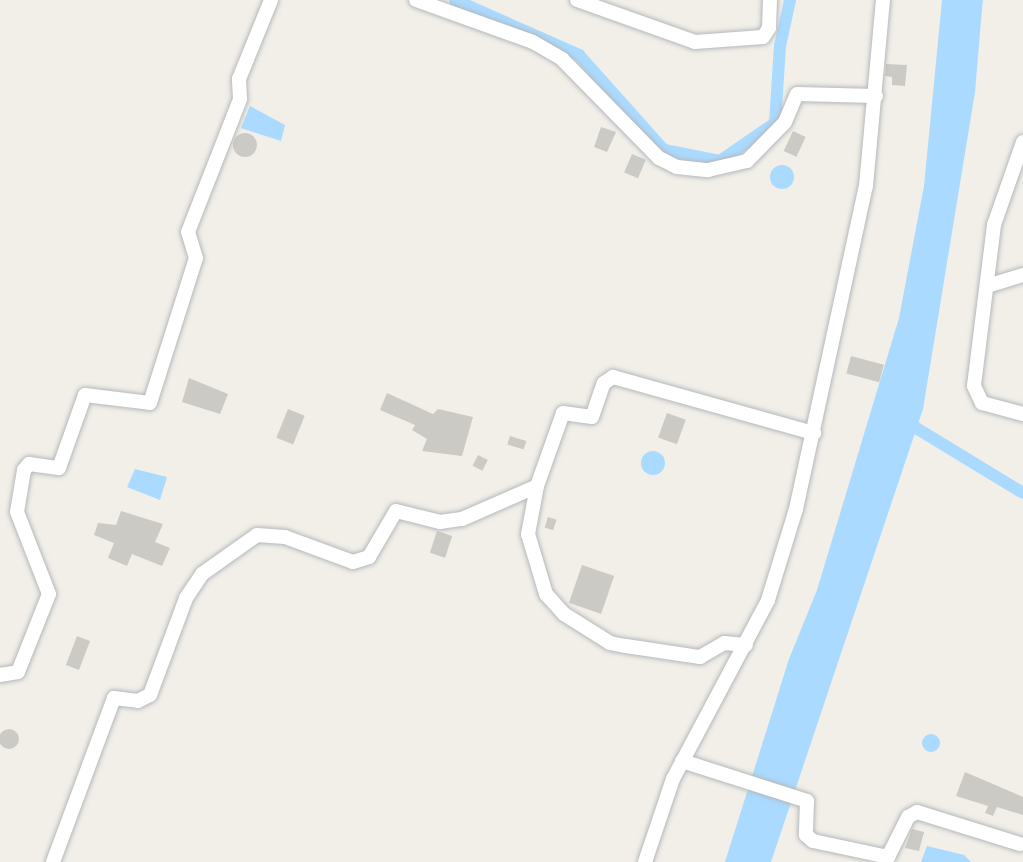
<!DOCTYPE html>
<style>
body{margin:0}
#map{position:relative;width:1023px;height:862px;overflow:hidden;background:#f1efe8;font-family:"Varela Round",sans-serif}
div>[style]{position:absolute}
.water>*{inset:0;background:#aadaff}
.round{border-radius:50%}
.canal>*{height:12px;margin:-6px;padding:0 6px;transform-origin:6px;border-radius:6px;background:#aadaff}
.building>*{inset:0;background:#cccac5;transform-origin:0 0}
.roads{filter:drop-shadow(0 0 2px #b5b8bc) drop-shadow(0 0 2px #b5b8bc)}
.minor>*{height:14px;margin:-7px;padding:0 7px;transform-origin:7px;border-radius:7px;background:#fff}
span{translate:-50% -50%;white-space:nowrap;text-align:center;line-height:1.15;-webkit-text-stroke:4.5px #fff;paint-order:stroke}
</style>
<div id="map">
<div class="water">
<i style="clip-path:polygon(942px 0,983px 0,982px 9px,975px 92px,923px 409px,771px 862px,725px 862px,789px 659px,817px 590px,899px 318px,924px 186px)"></i>
<i style="clip-path:polygon(250px 106px,285px 125px,281px 141px,241px 128px)"></i>
<i class="round" style="left:770px;top:165px;width:24px;height:24px"></i>
<i class="round" style="left:641px;top:451px;width:24px;height:24px"></i>
<i style="clip-path:polygon(135px 469px,167px 477px,160px 500px,127px 487px)"></i>
<i class="round" style="left:922px;top:734px;width:18px;height:18px"></i>
<i style="clip-path:polygon(927px 846px,964px 855px,971px 862px,921px 862px)"></i>
</div>
<div class="canal">
<i style="left:455px;top:0;width:136px;rotate:23.9deg"></i>
<i style="left:579px;top:55px;width:127px;rotate:48.2deg"></i>
<i style="left:664px;top:150px;width:57px;rotate:11.1deg"></i>
<i style="left:720px;top:161px;width:67px;rotate:-34.6deg"></i>
<i style="left:775px;top:123px;width:77px;rotate:-86.3deg"></i>
<i style="left:780px;top:46px;width:47px;rotate:-77.7deg"></i>
<i style="left:903px;top:420px;width:140px;rotate:31.3deg"></i>
</div>
<div class="building">
<i style="clip-path:polygon(886px 64px,907px 65px,905px 86px,892px 85px,892px 77px,885px 76px)"></i>
<i style="clip-path:polygon(601px 127px,616px 132px,607px 152px,594px 147px)"></i>
<i style="left:793px;top:131px;width:14px;height:22px;rotate:25deg"></i>
<i class="round" style="left:233px;top:133px;width:24px;height:24px"></i>
<i style="left:632px;top:154px;width:15px;height:20px;rotate:23deg"></i>
<i style="left:851px;top:356px;width:34px;height:18px;rotate:15deg"></i>
<i style="clip-path:polygon(189px 378px,228px 394px,220px 414px,182px 402px)"></i>
<i style="clip-path:polygon(387px 393px,433px 414px,438px 409px,473px 417px,462px 456px,422px 451px,427px 439px,412px 430px,415px 425px,380px 410px)"></i>
<i style="left:288px;top:409px;width:18px;height:31px;rotate:22deg"></i>
<i style="left:667px;top:413px;width:20px;height:26px;rotate:20deg"></i>
<i style="left:510px;top:436px;width:17px;height:9px;rotate:17deg"></i>
<i style="left:478px;top:455px;width:11px;height:12px;rotate:27deg"></i>
<i style="clip-path:polygon(121px 511px,163px 524px,155px 542px,170px 548px,162px 566px,132px 554px,127px 566px,108px 558px,114px 543px,94px 535px,98px 523px,116px 525px)"></i>
<i style="left:548px;top:517px;width:9px;height:11px;rotate:18deg"></i>
<i style="left:437px;top:531px;width:16px;height:23px;rotate:18deg"></i>
<i style="left:582px;top:565px;width:34px;height:40px;rotate:19deg"></i>
<i style="left:77px;top:636px;width:14px;height:31px;rotate:21deg"></i>
<i class="round" style="left:-1px;top:729px;width:20px;height:20px"></i>
<i style="clip-path:polygon(965px 772px,1023px 797px,1023px 815px,997px 807px,993px 816px,985px 813px,988px 806px,956px 796px)"></i>
<i style="clip-path:polygon(912px 829px,924px 832px,919px 851px,905px 848px)"></i>
</div>
<div class="roads">
<div class="minor">
<i style="left:416px;top:0;width:124px;rotate:19.7deg"></i>
<i style="left:533px;top:42px;width:34px;rotate:30deg"></i>
<i style="left:562px;top:59px;width:139px;rotate:45.6deg"></i>
<i style="left:659px;top:158px;width:20px;rotate:27deg"></i>
<i style="left:677px;top:167px;width:31px;rotate:6deg"></i>
<i style="left:708px;top:170px;width:40px;rotate:-13deg"></i>
<i style="left:747px;top:161px;width:54px;rotate:-45.7deg"></i>
<i style="left:785px;top:122px;width:30px;rotate:-67deg"></i>
<i style="left:797px;top:94px;width:79px;rotate:1.5deg"></i>
<i style="left:577px;top:0;width:125px;rotate:19.6deg"></i>
<i style="left:695px;top:42px;width:68px;rotate:-4.2deg"></i>
<i style="left:763px;top:37px;width:11px;rotate:-56deg"></i>
<i style="left:769px;top:28px;width:28px;rotate:-88deg"></i>
<i style="left:1023px;top:142px;width:88px;rotate:109.3deg"></i>
<i style="left:994px;top:225px;width:162px;rotate:97.1deg"></i>
<i style="left:974px;top:386px;width:19px;rotate:65deg"></i>
<i style="left:982px;top:403px;width:42px;rotate:15deg"></i>
<i style="left:987px;top:286px;width:38px;rotate:-17deg"></i>
<i style="left:537px;top:486px;width:77px;rotate:-70.4deg"></i>
<i style="left:563px;top:413px;width:29px;rotate:8deg"></i>
<i style="left:592px;top:417px;width:36px;rotate:-71deg"></i>
<i style="left:604px;top:383px;width:11px;rotate:-34deg"></i>
<i style="left:613px;top:377px;width:209px;rotate:15.6deg"></i>
<i style="left:0;top:675px;width:18px;rotate:-9deg"></i>
<i style="left:18px;top:672px;width:84px;rotate:-68.3deg"></i>
<i style="left:49px;top:594px;width:88px;rotate:-111.3deg"></i>
<i style="left:17px;top:512px;width:43px;rotate:-80.5deg"></i>
<i style="left:24px;top:470px;width:8px;rotate:-50deg"></i>
<i style="left:29px;top:464px;width:30px;rotate:8deg"></i>
<i style="left:59px;top:468px;width:77px;rotate:-70.4deg"></i>
<i style="left:85px;top:395px;width:65px;rotate:7deg"></i>
<i style="left:150px;top:403px;width:152px;rotate:-72.4deg"></i>
<i style="left:196px;top:258px;width:27px;rotate:-107deg"></i>
<i style="left:188px;top:232px;width:143px;rotate:-68.6deg"></i>
<i style="left:240px;top:99px;width:20px;rotate:-93deg"></i>
<i style="left:239px;top:79px;width:85px;rotate:-67.9deg"></i>
<i style="left:682px;top:761px;width:131px;rotate:17.7deg"></i>
<i style="left:807px;top:801px;width:34px;rotate:92deg"></i>
<i style="left:806px;top:835px;width:9px;rotate:41deg"></i>
<i style="left:813px;top:841px;width:77px;rotate:12deg"></i>
<i style="left:888px;top:857px;width:45px;rotate:-63.4deg"></i>
<i style="left:908px;top:817px;width:10px;rotate:-29deg"></i>
<i style="left:917px;top:812px;width:108px;rotate:17.3deg"></i>
<i style="left:53px;top:862px;width:175px;rotate:-69.6deg"></i>
<i style="left:114px;top:698px;width:24px;rotate:7deg"></i>
<i style="left:138px;top:701px;width:13px;rotate:-27deg"></i>
<i style="left:150px;top:695px;width:103px;rotate:-69.6deg"></i>
<i style="left:186px;top:598px;width:29px;rotate:-56deg"></i>
<i style="left:202px;top:574px;width:67px;rotate:-35.3deg"></i>
<i style="left:257px;top:535px;width:28px;rotate:4deg"></i>
<i style="left:285px;top:537px;width:72px;rotate:20.2deg"></i>
<i style="left:353px;top:562px;width:17px;rotate:-17deg"></i>
<i style="left:369px;top:557px;width:53px;rotate:-59.6deg"></i>
<i style="left:396px;top:511px;width:45px;rotate:14deg"></i>
<i style="left:440px;top:522px;width:22px;rotate:-8deg"></i>
<i style="left:462px;top:519px;width:82px;rotate:-23.7deg"></i>
<i style="left:537px;top:486px;width:49px;rotate:100.6deg"></i>
<i style="left:528px;top:534px;width:63px;rotate:73.3deg"></i>
<i style="left:546px;top:594px;width:27px;rotate:48deg"></i>
<i style="left:564px;top:614px;width:54px;rotate:32.2deg"></i>
<i style="left:610px;top:643px;width:16px;rotate:11deg"></i>
<i style="left:626px;top:646px;width:75px;rotate:8.5deg"></i>
<i style="left:700px;top:657px;width:28px;rotate:-30deg"></i>
<i style="left:724px;top:643px;width:22px;rotate:5deg"></i>
<i style="left:645px;top:862px;width:88px;rotate:-71.4deg"></i>
<i style="left:673px;top:779px;width:203px;rotate:-62deg"></i>
<i style="left:768px;top:600px;width:95px;rotate:-72.9deg"></i>
<i style="left:796px;top:509px;width:330px;rotate:-77.8deg"></i>
<i style="left:866px;top:186px;width:187px;rotate:-84.8deg"></i>
</div>
</div>
</div>
